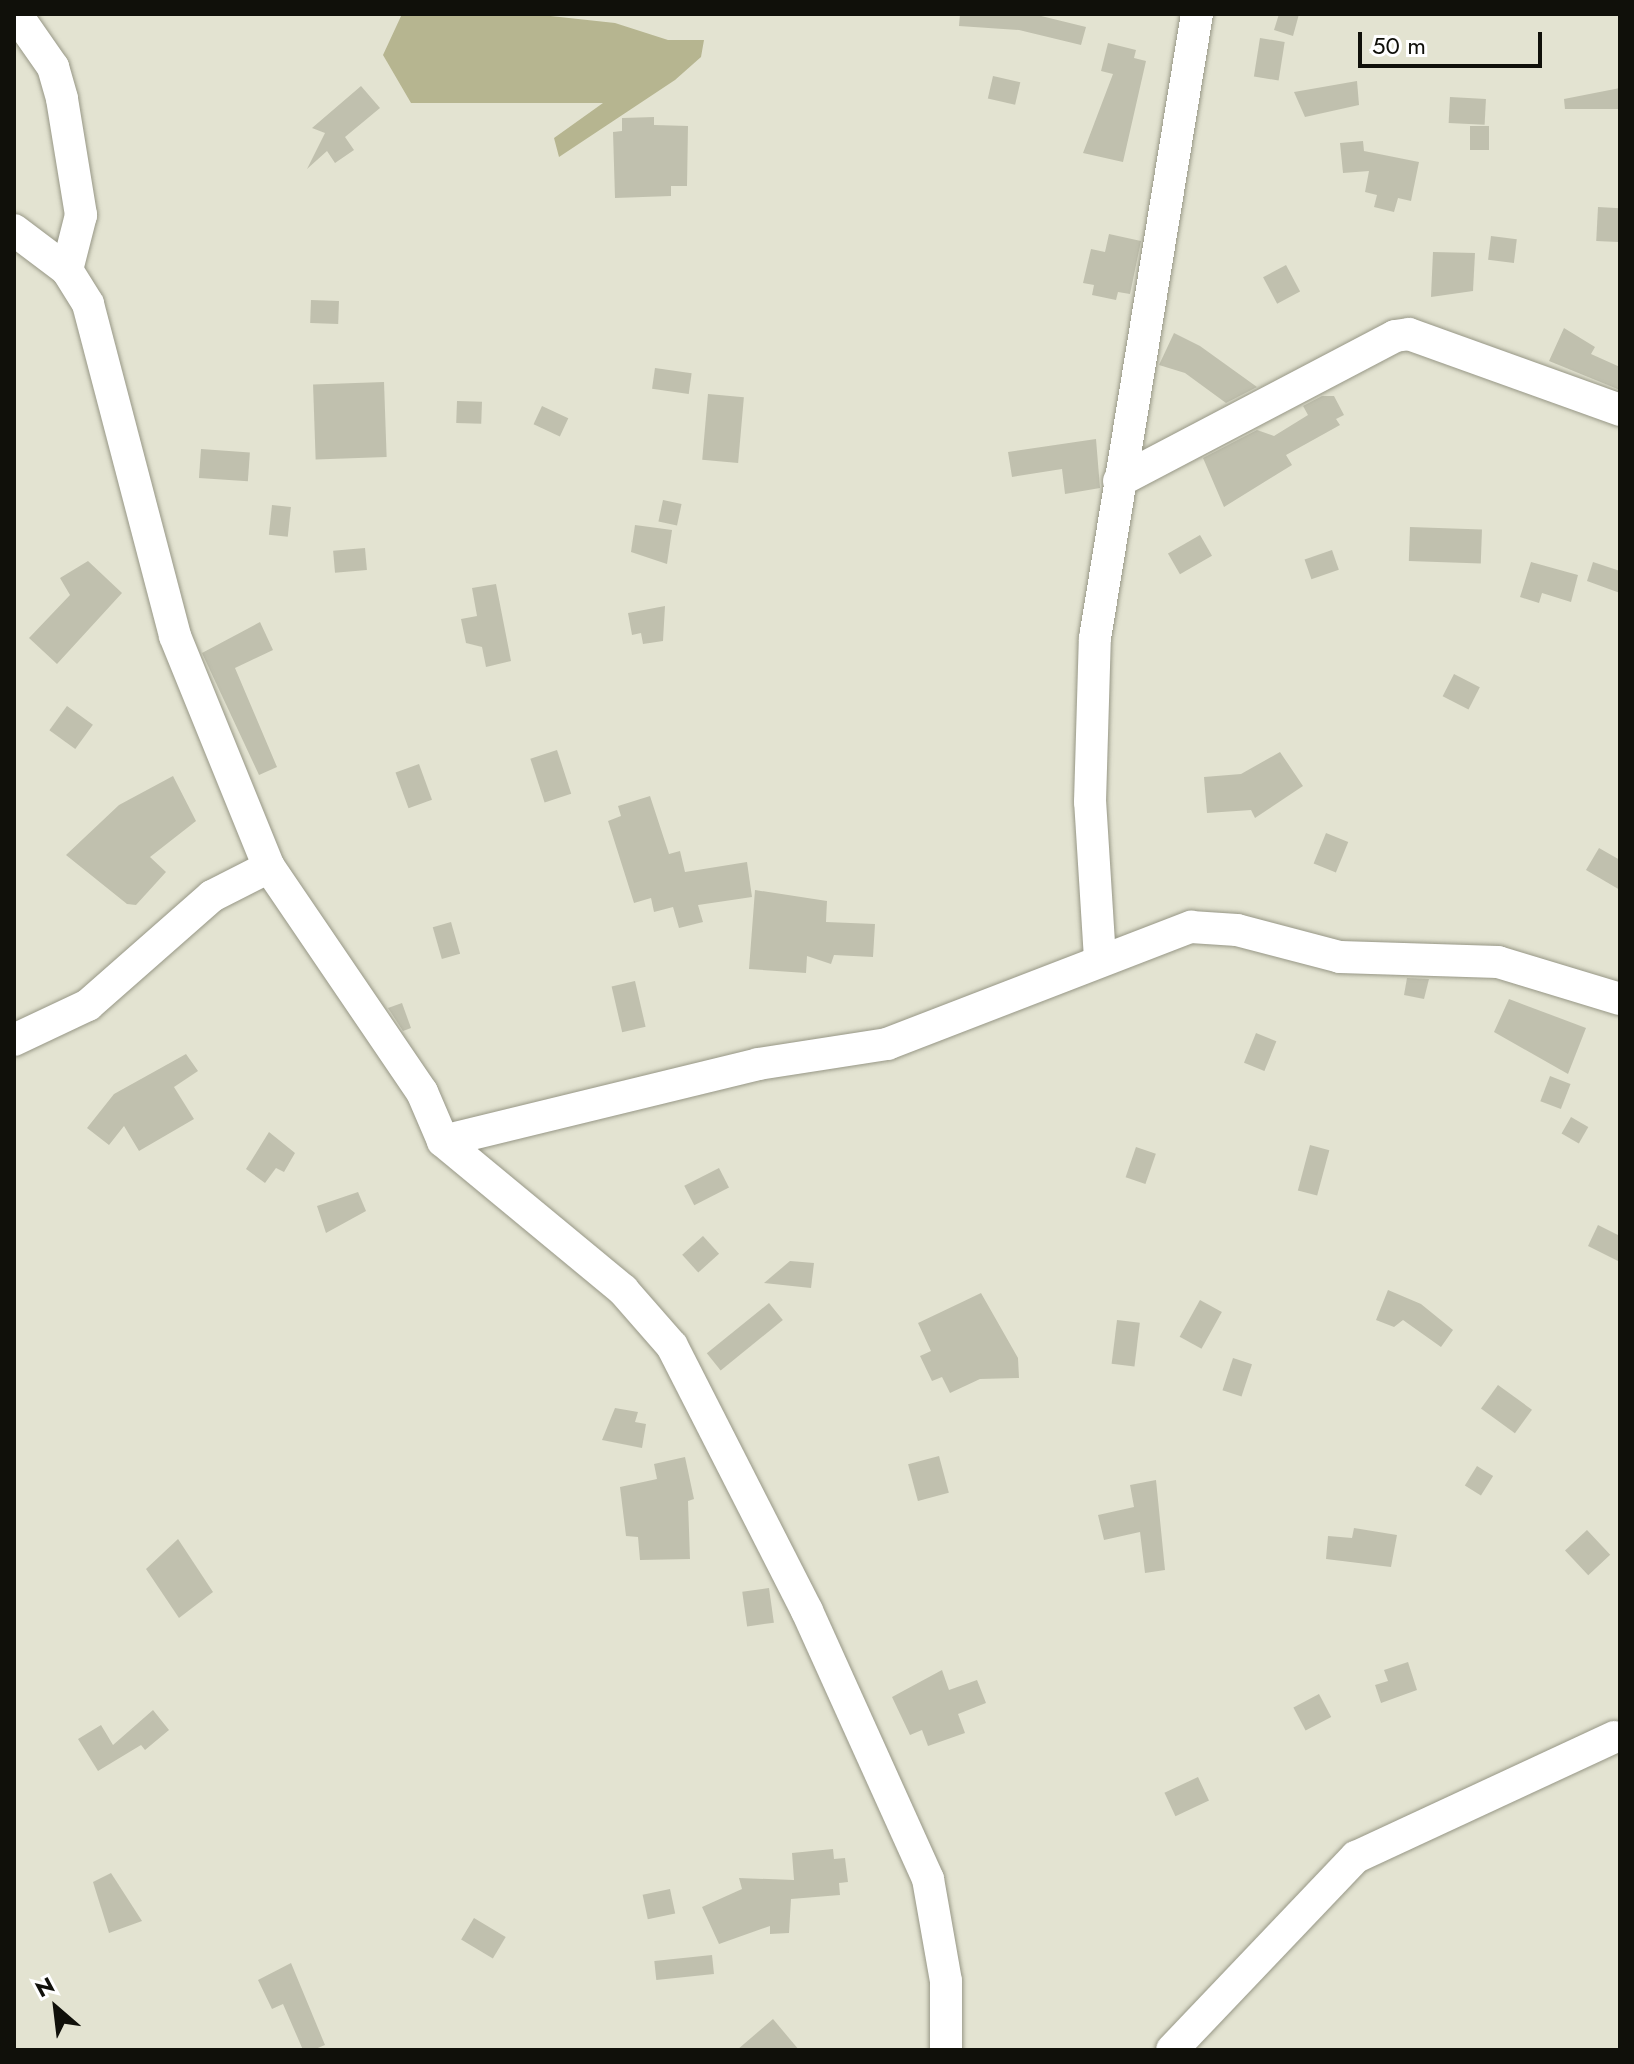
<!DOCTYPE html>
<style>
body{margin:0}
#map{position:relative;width:1634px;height:2064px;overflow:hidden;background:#e3e3d1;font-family:Jost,sans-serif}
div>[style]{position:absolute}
.forest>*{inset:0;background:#b6b590}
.building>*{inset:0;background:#c0c0ae;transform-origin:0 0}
.roads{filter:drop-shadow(0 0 2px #979786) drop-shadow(0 0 2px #979786)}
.minor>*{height:32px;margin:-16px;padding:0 16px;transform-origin:16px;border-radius:16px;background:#fff}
span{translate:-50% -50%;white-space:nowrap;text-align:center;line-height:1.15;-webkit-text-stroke:7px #fff;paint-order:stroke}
.frame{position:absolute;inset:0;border:16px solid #10100a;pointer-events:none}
.north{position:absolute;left:16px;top:1968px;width:80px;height:80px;-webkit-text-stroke:6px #fff;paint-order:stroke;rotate:332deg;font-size:22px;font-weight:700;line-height:32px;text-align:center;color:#10100a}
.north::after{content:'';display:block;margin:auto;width:28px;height:36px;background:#10100a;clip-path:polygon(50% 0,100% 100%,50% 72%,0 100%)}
.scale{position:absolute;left:1358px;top:32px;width:184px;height:36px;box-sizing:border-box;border:4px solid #10100a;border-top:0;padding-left:10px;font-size:24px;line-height:28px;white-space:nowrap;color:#10100a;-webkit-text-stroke:6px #fff;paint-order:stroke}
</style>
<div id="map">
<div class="forest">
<i style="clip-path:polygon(402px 14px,532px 14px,615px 23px,668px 40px,704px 40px,701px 57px,675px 80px,559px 157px,554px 138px,603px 103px,411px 103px,383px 55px)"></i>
</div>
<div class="building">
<i style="clip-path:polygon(960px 14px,1033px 14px,1086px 27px,1081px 45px,1019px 30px,959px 26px)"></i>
<i style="clip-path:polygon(1279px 14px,1299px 14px,1293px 36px,1274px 30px)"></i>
<i style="left:1260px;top:38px;width:25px;height:39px;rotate:9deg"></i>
<i style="clip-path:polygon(1108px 43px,1136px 50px,1134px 58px,1146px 61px,1123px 162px,1083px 153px,1113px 74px,1101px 71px)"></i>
<i style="left:993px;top:76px;width:28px;height:23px;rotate:13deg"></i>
<i style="clip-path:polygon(1357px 81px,1359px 105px,1305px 117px,1294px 92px)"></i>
<i style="clip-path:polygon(361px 86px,380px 108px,345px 137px,354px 150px,335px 163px,327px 151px,307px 169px,325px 133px,312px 128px)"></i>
<i style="clip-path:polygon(1620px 88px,1620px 109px,1565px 109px,1564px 99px)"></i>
<i style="left:1450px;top:97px;width:36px;height:26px;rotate:3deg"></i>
<i style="clip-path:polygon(654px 117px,654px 125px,688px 126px,687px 186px,671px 186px,671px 196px,615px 198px,613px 132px,622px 131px,622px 118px)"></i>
<i style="left:1470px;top:126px;width:19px;height:24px"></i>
<i style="clip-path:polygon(1363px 141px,1364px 151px,1419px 162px,1411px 201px,1398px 198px,1394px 212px,1374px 207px,1377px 195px,1365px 192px,1369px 171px,1343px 173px,1340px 143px)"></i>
<i style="left:1598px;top:207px;width:22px;height:34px;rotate:3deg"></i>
<i style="clip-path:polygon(1109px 234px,1141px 241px,1130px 294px,1118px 292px,1116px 300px,1092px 295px,1094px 285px,1083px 283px,1091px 249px,1105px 252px)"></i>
<i style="left:1491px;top:236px;width:26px;height:24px;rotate:7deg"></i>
<i style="clip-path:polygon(1433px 252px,1475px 253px,1473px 291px,1431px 297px)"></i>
<i style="left:1286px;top:265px;width:30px;height:26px;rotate:62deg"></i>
<i style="left:311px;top:300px;width:28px;height:23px;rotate:2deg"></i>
<i style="clip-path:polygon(1564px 328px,1595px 347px,1591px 354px,1620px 367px,1620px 390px,1549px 361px)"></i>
<i style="clip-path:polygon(1174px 333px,1200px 346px,1257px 387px,1226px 403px,1185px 373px,1159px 365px)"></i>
<i style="left:655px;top:368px;width:37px;height:21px;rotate:8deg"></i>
<i style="left:384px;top:382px;width:75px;height:71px;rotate:88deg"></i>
<i style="left:708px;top:394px;width:36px;height:66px;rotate:5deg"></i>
<i style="clip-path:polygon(1322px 396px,1334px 396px,1344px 415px,1336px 419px,1340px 425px,1286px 455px,1292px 465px,1224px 507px,1203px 458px,1257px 430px,1274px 436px,1308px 415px,1303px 406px)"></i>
<i style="left:457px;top:401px;width:25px;height:22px;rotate:2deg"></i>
<i style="left:542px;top:406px;width:29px;height:20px;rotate:25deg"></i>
<i style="clip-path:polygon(1096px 439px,1100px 488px,1065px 494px,1062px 469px,1012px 477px,1008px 452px)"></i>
<i style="left:201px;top:449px;width:49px;height:29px;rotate:4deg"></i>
<i style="left:663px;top:500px;width:19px;height:22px;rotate:12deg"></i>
<i style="left:272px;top:505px;width:19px;height:30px;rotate:6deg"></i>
<i style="clip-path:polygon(635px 525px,672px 530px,667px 564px,631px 552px)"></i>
<i style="left:1410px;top:527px;width:72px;height:34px;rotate:2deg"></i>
<i style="left:1200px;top:535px;width:24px;height:37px;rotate:60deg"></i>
<i style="left:365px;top:548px;width:22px;height:32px;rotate:85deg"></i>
<i style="left:1332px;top:550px;width:21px;height:29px;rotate:71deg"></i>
<i style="clip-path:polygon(88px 561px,122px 593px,57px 664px,29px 638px,70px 595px,60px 578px)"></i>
<i style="clip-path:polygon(1531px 562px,1578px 575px,1571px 602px,1542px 593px,1539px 603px,1520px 597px)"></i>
<i style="clip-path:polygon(1593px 562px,1620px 571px,1620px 593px,1587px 581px)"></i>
<i style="clip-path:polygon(496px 584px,511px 661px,486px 667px,482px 647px,466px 643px,461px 619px,477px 616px,472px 588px)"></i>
<i style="clip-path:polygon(665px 606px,663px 641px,643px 644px,641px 633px,632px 635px,628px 613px)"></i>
<i style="clip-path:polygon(260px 622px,273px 650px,235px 668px,277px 767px,259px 775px,202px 653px)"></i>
<i style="left:1454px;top:674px;width:29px;height:25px;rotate:27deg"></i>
<i style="left:67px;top:706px;width:32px;height:30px;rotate:36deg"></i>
<i style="left:557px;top:750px;width:46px;height:28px;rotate:72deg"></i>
<i style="clip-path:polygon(1280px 752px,1303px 786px,1255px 818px,1251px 810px,1207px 813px,1204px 777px,1241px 774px)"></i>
<i style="left:419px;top:764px;width:38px;height:25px;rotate:70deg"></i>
<i style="clip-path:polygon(173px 776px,196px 821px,150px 857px,166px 872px,136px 905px,127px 904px,66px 855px,119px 805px)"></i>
<i style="clip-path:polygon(650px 796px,669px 854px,680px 851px,685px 872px,747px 862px,752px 897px,698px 905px,703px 922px,679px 928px,673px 907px,654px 912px,651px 898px,634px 903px,608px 821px,621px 816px,618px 806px)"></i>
<i style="left:1326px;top:833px;width:24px;height:33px;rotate:22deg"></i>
<i style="clip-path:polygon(1599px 848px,1620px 860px,1620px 890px,1586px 870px)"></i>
<i style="clip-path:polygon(755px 890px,827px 901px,826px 922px,875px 924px,873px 957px,834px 955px,831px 964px,807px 956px,806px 973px,749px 969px)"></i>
<i style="left:451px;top:922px;width:33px;height:19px;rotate:74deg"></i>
<i style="clip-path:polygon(1407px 978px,1429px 979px,1424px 999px,1404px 995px)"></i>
<i style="left:635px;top:981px;width:47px;height:24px;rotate:77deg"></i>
<i style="clip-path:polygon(1509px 999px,1586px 1028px,1568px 1074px,1494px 1032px)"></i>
<i style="clip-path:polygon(402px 1003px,411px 1028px,403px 1031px,388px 1008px)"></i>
<i style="left:1256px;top:1033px;width:22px;height:32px;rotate:22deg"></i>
<i style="clip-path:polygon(186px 1054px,198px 1071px,174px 1087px,194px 1119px,139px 1151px,124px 1126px,109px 1145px,87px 1128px,114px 1094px)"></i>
<i style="left:1550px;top:1076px;width:22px;height:27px;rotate:21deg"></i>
<i style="left:1571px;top:1117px;width:20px;height:19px;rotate:30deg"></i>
<i style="clip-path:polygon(269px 1132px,295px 1153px,284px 1172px,276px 1168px,265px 1183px,246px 1169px)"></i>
<i style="left:1310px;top:1145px;width:20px;height:47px;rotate:15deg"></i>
<i style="left:1136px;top:1147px;width:21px;height:32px;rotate:19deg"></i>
<i style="left:719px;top:1168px;width:22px;height:39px;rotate:63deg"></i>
<i style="clip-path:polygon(358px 1192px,366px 1211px,326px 1233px,317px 1206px)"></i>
<i style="clip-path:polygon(1598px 1225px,1620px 1236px,1620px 1262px,1588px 1246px)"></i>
<i style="left:703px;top:1236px;width:24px;height:28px;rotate:48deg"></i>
<i style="clip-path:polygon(790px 1261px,814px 1263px,811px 1288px,764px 1283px)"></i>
<i style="clip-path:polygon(1388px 1290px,1421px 1304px,1453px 1330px,1441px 1347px,1403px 1320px,1394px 1327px,1376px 1320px)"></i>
<i style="clip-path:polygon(981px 1293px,1018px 1358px,1019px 1378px,980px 1379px,950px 1393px,942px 1377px,932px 1381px,920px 1356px,931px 1351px,918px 1323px)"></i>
<i style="left:1200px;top:1300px;width:25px;height:42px;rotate:29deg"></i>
<i style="left:769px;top:1303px;width:22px;height:80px;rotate:51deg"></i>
<i style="left:1117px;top:1320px;width:23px;height:44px;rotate:7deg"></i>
<i style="left:1233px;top:1358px;width:20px;height:34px;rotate:18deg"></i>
<i style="left:1498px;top:1385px;width:42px;height:29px;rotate:36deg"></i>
<i style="clip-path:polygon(615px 1408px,638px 1412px,635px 1422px,646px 1424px,642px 1448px,602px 1440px)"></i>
<i style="left:939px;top:1456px;width:38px;height:32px;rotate:75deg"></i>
<i style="clip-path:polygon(685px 1457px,694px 1499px,688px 1501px,690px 1559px,640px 1560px,638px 1537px,626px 1536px,620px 1487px,657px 1479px,654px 1464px)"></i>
<i style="left:1477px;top:1466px;width:19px;height:23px;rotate:32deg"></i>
<i style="clip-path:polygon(1156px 1480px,1165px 1570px,1145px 1573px,1140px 1532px,1104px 1540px,1098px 1515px,1134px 1507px,1130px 1485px)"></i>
<i style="clip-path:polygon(1354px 1528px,1397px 1535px,1391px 1567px,1326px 1559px,1328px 1536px,1352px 1538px)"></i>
<i style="left:1587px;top:1530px;width:34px;height:30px;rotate:47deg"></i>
<i style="clip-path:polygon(178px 1539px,213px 1592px,179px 1618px,146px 1569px)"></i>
<i style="left:769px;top:1588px;width:35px;height:27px;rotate:82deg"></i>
<i style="clip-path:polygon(1408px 1662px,1417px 1690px,1381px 1703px,1375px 1685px,1388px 1681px,1384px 1670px)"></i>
<i style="clip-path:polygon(942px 1670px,949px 1690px,977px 1680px,986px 1703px,958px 1714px,965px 1733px,928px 1746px,922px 1730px,910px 1735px,892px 1697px)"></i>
<i style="left:1319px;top:1694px;width:26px;height:29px;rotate:62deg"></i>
<i style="clip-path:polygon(153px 1710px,169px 1730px,145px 1750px,141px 1745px,98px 1771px,78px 1739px,101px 1725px,113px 1745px)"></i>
<i style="left:1198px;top:1777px;width:26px;height:37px;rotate:65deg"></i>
<i style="clip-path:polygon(833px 1849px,834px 1859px,845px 1858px,848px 1882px,839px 1883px,840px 1895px,791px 1899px,789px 1933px,770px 1934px,770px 1926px,719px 1944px,702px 1907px,742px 1889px,739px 1878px,794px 1880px,792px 1853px)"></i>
<i style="clip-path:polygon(111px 1873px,142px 1921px,109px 1933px,93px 1882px)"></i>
<i style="left:670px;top:1889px;width:25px;height:28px;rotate:78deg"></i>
<i style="left:474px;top:1918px;width:37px;height:25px;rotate:31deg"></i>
<i style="left:712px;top:1955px;width:19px;height:58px;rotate:84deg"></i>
<i style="clip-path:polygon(291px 1963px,325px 2045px,313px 2050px,303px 2050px,283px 2004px,272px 2009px,258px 1980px)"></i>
<i style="clip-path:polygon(773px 2019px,799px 2050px,737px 2050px)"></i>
</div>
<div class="roads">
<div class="minor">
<i style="left:16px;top:14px;width:65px;rotate:55.1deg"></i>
<i style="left:53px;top:67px;width:33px;rotate:74deg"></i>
<i style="left:62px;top:99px;width:118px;rotate:80.7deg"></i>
<i style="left:81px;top:215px;width:57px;rotate:104.3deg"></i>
<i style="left:14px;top:230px;width:66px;rotate:37deg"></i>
<i style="left:67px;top:270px;width:40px;rotate:58deg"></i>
<i style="left:88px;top:304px;width:343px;rotate:75.3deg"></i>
<i style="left:175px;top:636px;width:249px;rotate:67.9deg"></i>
<i style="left:269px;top:867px;width:272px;rotate:55.8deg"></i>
<i style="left:422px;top:1092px;width:53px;rotate:66.8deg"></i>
<i style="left:443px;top:1141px;width:324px;rotate:-13.7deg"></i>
<i style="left:758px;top:1064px;width:131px;rotate:-8.8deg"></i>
<i style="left:887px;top:1044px;width:326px;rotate:-21.1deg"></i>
<i style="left:1191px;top:927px;width:46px;rotate:3.7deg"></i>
<i style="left:1237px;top:930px;width:106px;rotate:14.7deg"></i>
<i style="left:1340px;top:957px;width:158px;rotate:1.8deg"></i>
<i style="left:1498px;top:962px;width:127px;rotate:16.9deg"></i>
<i style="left:1119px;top:481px;width:312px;rotate:-27.7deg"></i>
<i style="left:1395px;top:336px;width:14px;rotate:-8deg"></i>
<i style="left:1409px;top:334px;width:224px;rotate:19.8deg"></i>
<i style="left:1100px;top:959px;width:157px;rotate:-93.6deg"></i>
<i style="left:1090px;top:802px;width:164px;rotate:-88.3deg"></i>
<i style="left:1095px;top:638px;width:632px;rotate:-80.72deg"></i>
<i style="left:14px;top:1040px;width:82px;rotate:-25.3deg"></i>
<i style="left:88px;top:1005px;width:165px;rotate:-41.3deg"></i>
<i style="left:212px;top:896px;width:64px;rotate:-27deg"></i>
<i style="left:443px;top:1141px;width:234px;rotate:39.6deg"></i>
<i style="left:623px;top:1290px;width:74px;rotate:48.8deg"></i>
<i style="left:672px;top:1346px;width:297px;rotate:63deg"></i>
<i style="left:807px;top:1611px;width:294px;rotate:65.7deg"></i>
<i style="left:928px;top:1879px;width:104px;rotate:80deg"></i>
<i style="left:946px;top:1981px;width:69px;rotate:90deg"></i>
<i style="left:1172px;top:2050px;width:267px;rotate:-46.4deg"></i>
<i style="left:1356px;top:1857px;width:285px;rotate:-24.9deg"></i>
</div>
</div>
<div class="frame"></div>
<div class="north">N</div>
<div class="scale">50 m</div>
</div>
